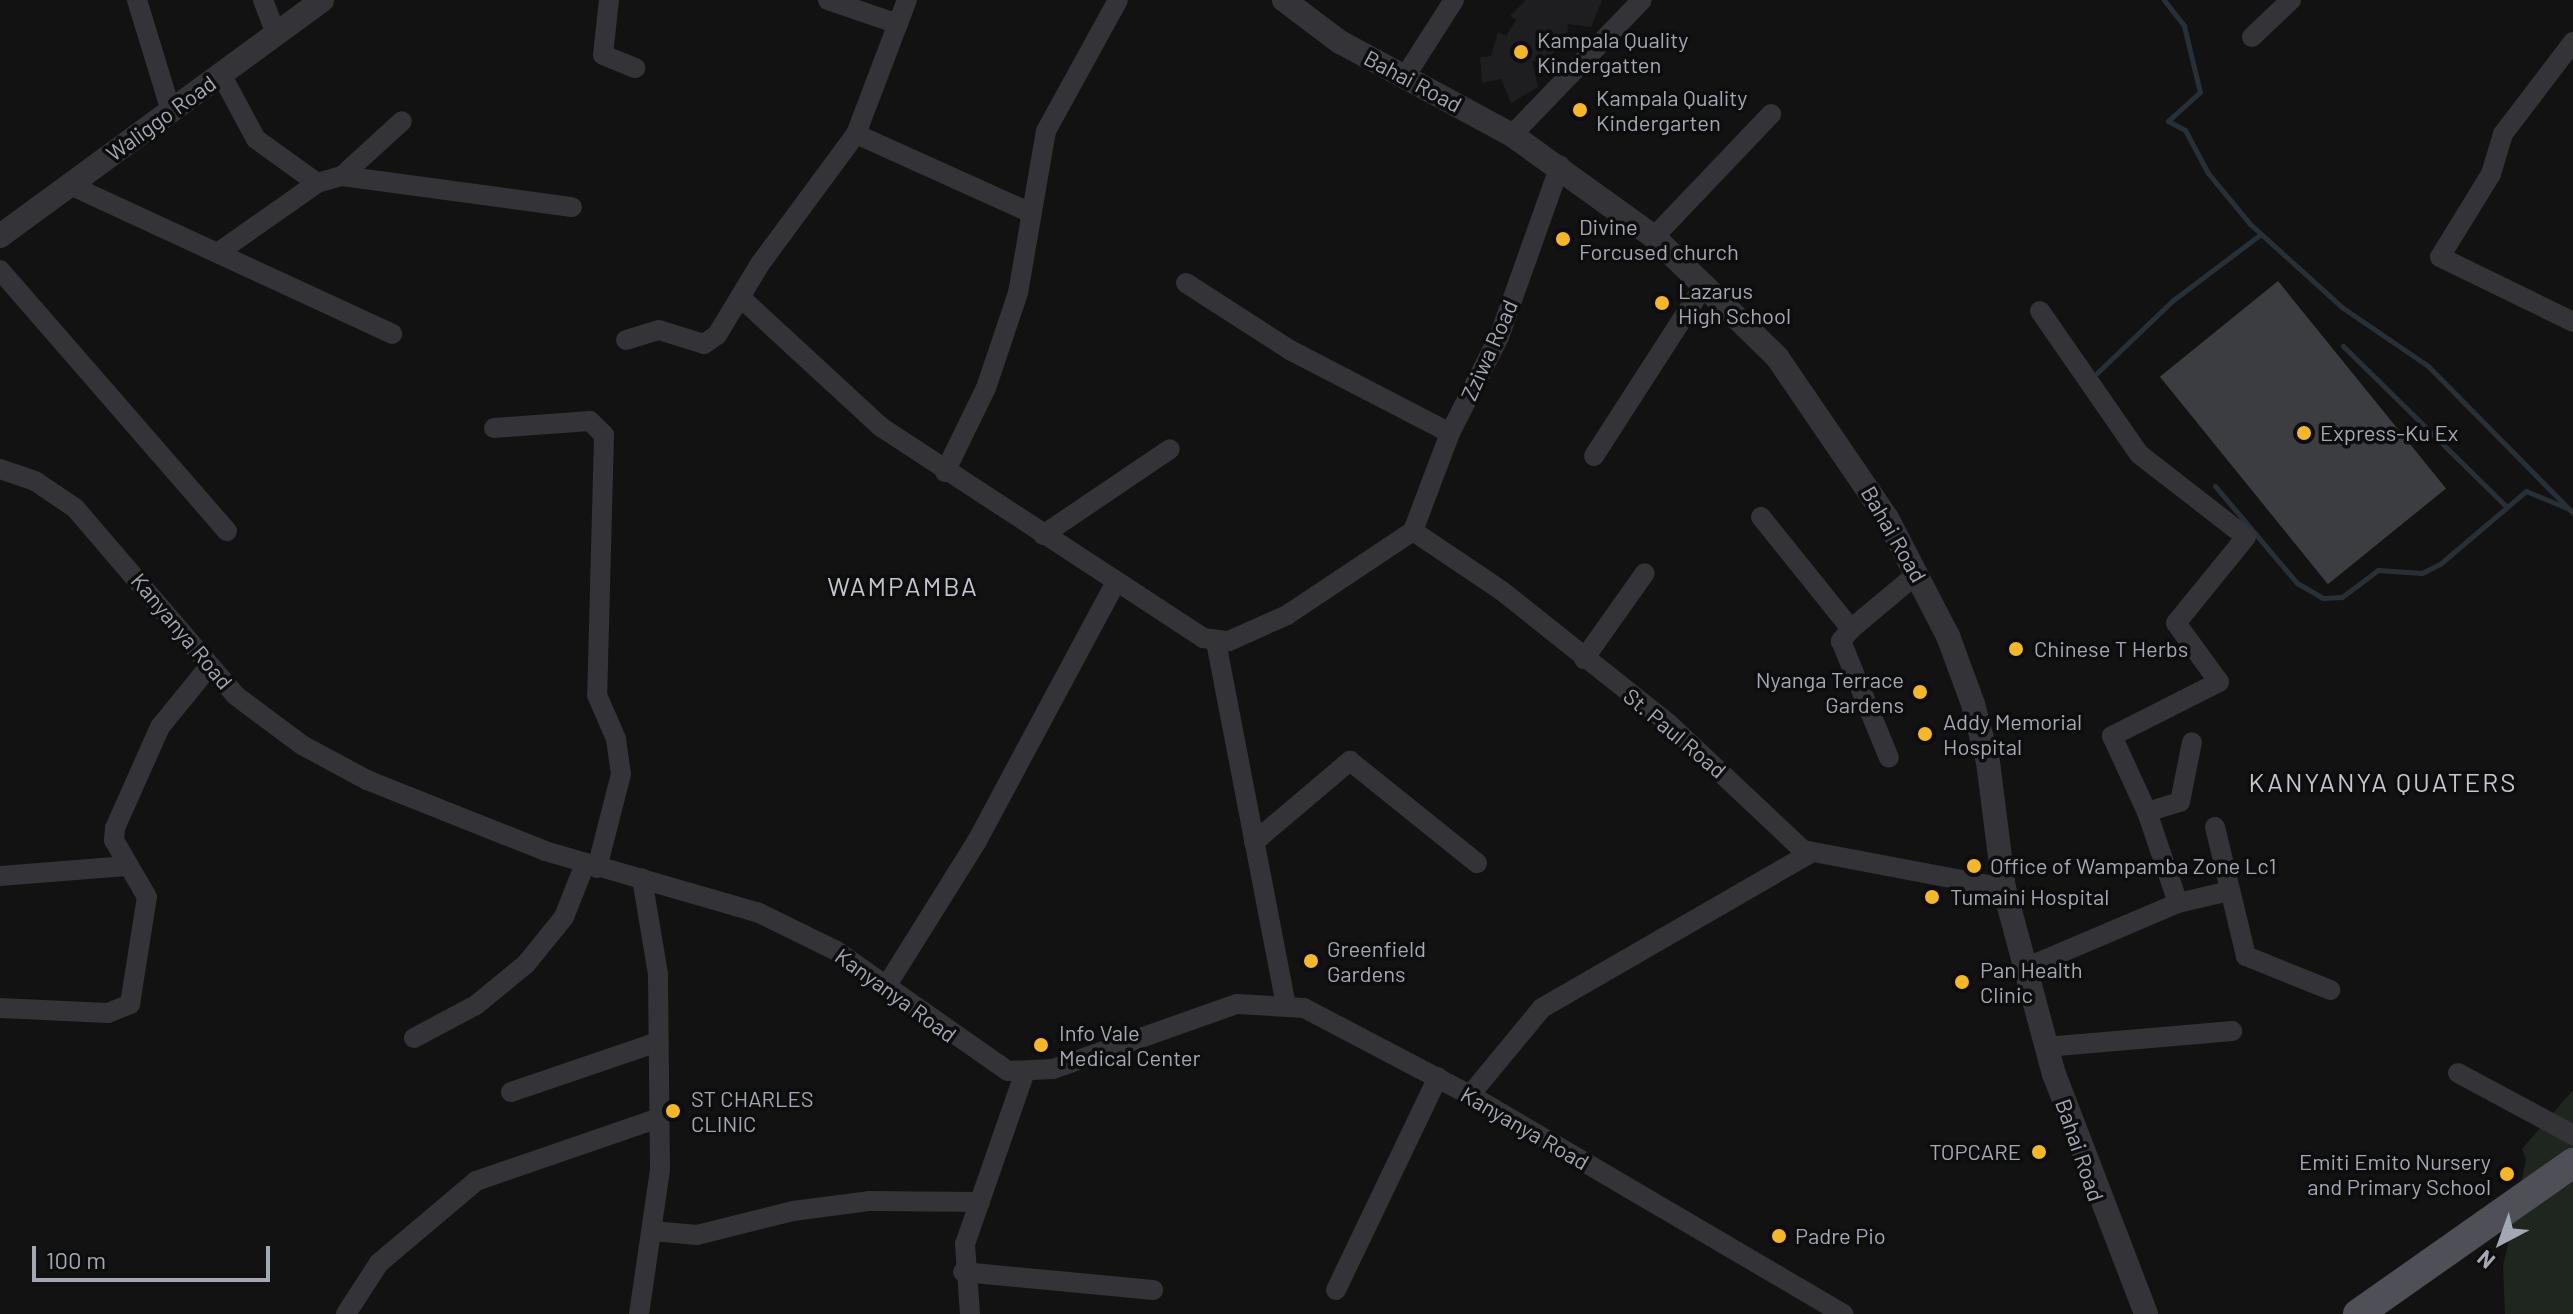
<!DOCTYPE html>
<style>
body{margin:0}
#map{position:relative;width:2573px;height:1314px;overflow:hidden;background:#121213;font-family:Barlow,sans-serif}
div>[style]{position:absolute}
.built>*{inset:0;background:#1e1e20}
.green>*{inset:0;background:#1e261f}
.stream>*{height:5px;margin:-2.5px;padding:0 2.5px;transform-origin:2.5px;border-radius:2.5px;background:#283037}
.building>*{inset:0;background:#3c3d40;transform-origin:0 0}
.minor>*{height:20px;margin:-10px;padding:0 10px;transform-origin:10px;border-radius:10px;background:#333338}
.tertiary>*{height:24px;margin:-12px;padding:0 12px;transform-origin:12px;border-radius:12px;background:#333338}
.primary>*{height:30px;margin:-15px;padding:0 15px;transform-origin:15px;border-radius:15px;background:#4f5057}
.dots>*{width:22px;height:22px;translate:-50% -50%;box-sizing:border-box;border:4px solid #0d0d0e;border-radius:50%}
span{translate:-50% -50%;white-space:nowrap;text-align:center;line-height:1.15;-webkit-text-stroke:7px #0d0d0e;paint-order:stroke}
.poi-label{font-size:22px;color:#a3a8b4}
.left{translate:0 -50%;text-align:left}
.right{translate:-100% -50%;text-align:right}
.street-label{font-size:22px;color:#a3a8b4}
.quarter-label{font-size:26px;color:#c4c7d0;letter-spacing:2px}
.north{position:absolute;left:2461px;top:1202px;width:80px;height:80px;-webkit-text-stroke:6px #0d0d0e;paint-order:stroke;rotate:221deg;font-size:22px;font-weight:700;line-height:32px;text-align:center;color:#a3a8b4}
.north::after{content:'';display:block;margin:auto;width:28px;height:36px;background:#a3a8b4;clip-path:polygon(50% 0,100% 100%,50% 72%,0 100%)}
.scale{position:absolute;left:32px;top:1246px;width:238px;height:36px;box-sizing:border-box;border:4px solid #a3a8b4;border-top:0;padding-left:10px;font-size:24px;line-height:28px;white-space:nowrap;color:#a3a8b4;-webkit-text-stroke:6px #0d0d0e;paint-order:stroke}
</style>
<div id="map">
<div class="built">
<i style="clip-path:polygon(1526px 0,1602px 0,1591px 27px,1568px 24px,1567px 37px,1545px 62px,1532px 61px,1538px 87px,1511px 103px,1501px 79px,1482px 83px,1480px 57px,1491px 56px,1498px 32px,1506px 36px,1516px 20px,1510px 16px)"></i>
</div>
<div class="green">
<i style="clip-path:polygon(2573px 1090px,2573px 1314px,2505px 1314px,2503px 1267px,2526px 1160px,2522px 1149px)"></i>
</div>
<div class="stream">
<i style="left:2164px;top:0;width:33px;rotate:52deg"></i>
<i style="left:2184px;top:26px;width:68px;rotate:76.4deg"></i>
<i style="left:2200px;top:92px;width:43px;rotate:137.8deg"></i>
<i style="left:2168px;top:121px;width:19px;rotate:28deg"></i>
<i style="left:2185px;top:130px;width:49px;rotate:61.9deg"></i>
<i style="left:2208px;top:173px;width:66px;rotate:50.5deg"></i>
<i style="left:2250px;top:224px;width:125px;rotate:42.1deg"></i>
<i style="left:2343px;top:308px;width:103px;rotate:34.3deg"></i>
<i style="left:2428px;top:366px;width:206px;rotate:45.4deg"></i>
<i style="left:2343px;top:346px;width:230px;rotate:44.5deg"></i>
<i style="left:2097px;top:373px;width:104px;rotate:-43.8deg"></i>
<i style="left:2172px;top:301px;width:111px;rotate:-37deg"></i>
<i style="left:2215px;top:486px;width:127px;rotate:49.8deg"></i>
<i style="left:2297px;top:583px;width:30px;rotate:30deg"></i>
<i style="left:2323px;top:598px;width:19px;rotate:-3deg"></i>
<i style="left:2342px;top:597px;width:45px;rotate:-36.9deg"></i>
<i style="left:2378px;top:570px;width:44px;rotate:3.9deg"></i>
<i style="left:2422px;top:573px;width:20px;rotate:-27deg"></i>
<i style="left:2440px;top:564px;width:113px;rotate:-40.3deg"></i>
<i style="left:2526px;top:491px;width:44px;rotate:22.5deg"></i>
</div>
<div class="building">
<i style="left:2278px;top:281px;width:267px;height:152px;rotate:51deg"></i>
</div>
<div class="minor">
<i style="left:137px;top:0;width:116px;rotate:73deg"></i>
<i style="left:263px;top:0;width:36px;rotate:69deg"></i>
<i style="left:609px;top:0;width:55px;rotate:96.2deg"></i>
<i style="left:603px;top:55px;width:35px;rotate:22deg"></i>
<i style="left:828px;top:0;width:74px;rotate:18.9deg"></i>
<i style="left:2252px;top:37px;width:54px;rotate:-43.5deg"></i>
<i style="left:2573px;top:42px;width:116px;rotate:127.3deg"></i>
<i style="left:2503px;top:134px;width:42px;rotate:106.7deg"></i>
<i style="left:2491px;top:174px;width:97px;rotate:121.6deg"></i>
<i style="left:2440px;top:257px;width:148px;rotate:26deg"></i>
<i style="left:221px;top:74px;width:74px;rotate:61.7deg"></i>
<i style="left:256px;top:139px;width:75px;rotate:35.8deg"></i>
<i style="left:1406px;top:75px;width:89px;rotate:-57.4deg"></i>
<i style="left:856px;top:134px;width:190px;rotate:24.3deg"></i>
<i style="left:1512px;top:135px;width:187px;rotate:-46.1deg"></i>
<i style="left:342px;top:176px;width:81px;rotate:-42.5deg"></i>
<i style="left:70px;top:185px;width:355px;rotate:24.8deg"></i>
<i style="left:1654px;top:237px;width:170px;rotate:-46.4deg"></i>
<i style="left:219px;top:252px;width:120px;rotate:-35.1deg"></i>
<i style="left:317px;top:183px;width:26px;rotate:-16deg"></i>
<i style="left:342px;top:176px;width:232px;rotate:7.7deg"></i>
<i style="left:0;top:270px;width:346px;rotate:49deg"></i>
<i style="left:1186px;top:283px;width:124px;rotate:32.8deg"></i>
<i style="left:1290px;top:350px;width:180px;rotate:27.4deg"></i>
<i style="left:740px;top:297px;width:192px;rotate:42.7deg"></i>
<i style="left:881px;top:427px;width:385px;rotate:33.2deg"></i>
<i style="left:1203px;top:638px;width:26px;rotate:7deg"></i>
<i style="left:1229px;top:641px;width:64px;rotate:-24.1deg"></i>
<i style="left:1287px;top:615px;width:151px;rotate:-33.7deg"></i>
<i style="left:2040px;top:311px;width:174px;rotate:55.3deg"></i>
<i style="left:2139px;top:454px;width:135px;rotate:37.8deg"></i>
<i style="left:2246px;top:537px;width:111px;rotate:129.1deg"></i>
<i style="left:2176px;top:623px;width:73px;rotate:53.9deg"></i>
<i style="left:2219px;top:682px;width:120px;rotate:153.2deg"></i>
<i style="left:2112px;top:736px;width:84px;rotate:65.3deg"></i>
<i style="left:2147px;top:812px;width:96px;rotate:71.2deg"></i>
<i style="left:626px;top:340px;width:34px;rotate:-17deg"></i>
<i style="left:659px;top:330px;width:47px;rotate:17.3deg"></i>
<i style="left:704px;top:344px;width:16px;rotate:-35deg"></i>
<i style="left:717px;top:335px;width:83px;rotate:-58.8deg"></i>
<i style="left:760px;top:264px;width:162px;rotate:-53.6deg"></i>
<i style="left:856px;top:134px;width:143px;rotate:-69.2deg"></i>
<i style="left:494px;top:428px;width:96px;rotate:-4.2deg"></i>
<i style="left:590px;top:421px;width:20px;rotate:45deg"></i>
<i style="left:604px;top:435px;width:260px;rotate:91.5deg"></i>
<i style="left:597px;top:695px;width:48px;rotate:66.6deg"></i>
<i style="left:616px;top:739px;width:35px;rotate:82deg"></i>
<i style="left:621px;top:774px;width:97px;rotate:104.3deg"></i>
<i style="left:1594px;top:456px;width:205px;rotate:-57.2deg"></i>
<i style="left:0;top:469px;width:37px;rotate:19deg"></i>
<i style="left:35px;top:481px;width:48px;rotate:34deg"></i>
<i style="left:75px;top:508px;width:246px;rotate:49.4deg"></i>
<i style="left:235px;top:695px;width:84px;rotate:36.7deg"></i>
<i style="left:302px;top:745px;width:74px;rotate:28.3deg"></i>
<i style="left:367px;top:780px;width:192px;rotate:21.7deg"></i>
<i style="left:545px;top:851px;width:221px;rotate:16.1deg"></i>
<i style="left:757px;top:912px;width:87px;rotate:26deg"></i>
<i style="left:835px;top:950px;width:211px;rotate:35deg"></i>
<i style="left:1008px;top:1071px;width:45px;rotate:-2.5deg"></i>
<i style="left:1053px;top:1069px;width:195px;rotate:-19.5deg"></i>
<i style="left:1237px;top:1004px;width:67px;rotate:3.4deg"></i>
<i style="left:1304px;top:1008px;width:187px;rotate:27.7deg"></i>
<i style="left:1470px;top:1095px;width:433px;rotate:30.4deg"></i>
<i style="left:945px;top:472px;width:93px;rotate:-64deg"></i>
<i style="left:986px;top:388px;width:100px;rotate:-71.4deg"></i>
<i style="left:1018px;top:293px;width:164px;rotate:-80.2deg"></i>
<i style="left:1046px;top:131px;width:149px;rotate:-61.2deg"></i>
<i style="left:1761px;top:517px;width:144px;rotate:51.2deg"></i>
<i style="left:1851px;top:629px;width:87px;rotate:-39.9deg"></i>
<i style="left:1413px;top:531px;width:107px;rotate:34deg"></i>
<i style="left:1502px;top:591px;width:212px;rotate:38.5deg"></i>
<i style="left:1668px;top:723px;width:185px;rotate:43.3deg"></i>
<i style="left:1803px;top:850px;width:205px;rotate:10.7deg"></i>
<i style="left:1413px;top:531px;width:105px;rotate:-69.3deg"></i>
<i style="left:1450px;top:433px;width:108px;rotate:-63deg"></i>
<i style="left:1499px;top:337px;width:182px;rotate:-70.4deg"></i>
<i style="left:1043px;top:535px;width:153px;rotate:-34.1deg"></i>
<i style="left:1851px;top:629px;width:16px;rotate:130deg"></i>
<i style="left:1841px;top:641px;width:126px;rotate:67.7deg"></i>
<i style="left:1216px;top:642px;width:369px;rotate:79.1deg"></i>
<i style="left:1584px;top:659px;width:105px;rotate:-54.7deg"></i>
<i style="left:2147px;top:812px;width:34px;rotate:-17deg"></i>
<i style="left:2180px;top:802px;width:61px;rotate:-78.7deg"></i>
<i style="left:2215px;top:827px;width:133px;rotate:76.5deg"></i>
<i style="left:2246px;top:956px;width:91px;rotate:22deg"></i>
<i style="left:1254px;top:842px;width:126px;rotate:-40.2deg"></i>
<i style="left:1350px;top:761px;width:163px;rotate:38.8deg"></i>
<i style="left:0;top:876px;width:127px;rotate:-4.5deg"></i>
<i style="left:2025px;top:968px;width:166px;rotate:-23deg"></i>
<i style="left:2178px;top:903px;width:52px;rotate:-13.2deg"></i>
<i style="left:887px;top:985px;width:170px;rotate:-58deg"></i>
<i style="left:977px;top:841px;width:292px;rotate:-61.8deg"></i>
<i style="left:0;top:1008px;width:108px;rotate:2.7deg"></i>
<i style="left:108px;top:1013px;width:24px;rotate:-22deg"></i>
<i style="left:130px;top:1004px;width:108px;rotate:-81deg"></i>
<i style="left:147px;top:897px;width:66px;rotate:-120.1deg"></i>
<i style="left:114px;top:840px;width:12px;rotate:-85deg"></i>
<i style="left:115px;top:828px;width:111px;rotate:-66deg"></i>
<i style="left:160px;top:727px;width:76px;rotate:-50.9deg"></i>
<i style="left:414px;top:1038px;width:70px;rotate:-28deg"></i>
<i style="left:476px;top:1005px;width:65px;rotate:-39.4deg"></i>
<i style="left:526px;top:964px;width:60px;rotate:-51deg"></i>
<i style="left:564px;top:917px;width:57px;rotate:-68.4deg"></i>
<i style="left:2046px;top:1047px;width:187px;rotate:-4.9deg"></i>
<i style="left:2458px;top:1073px;width:131px;rotate:28.3deg"></i>
<i style="left:511px;top:1092px;width:155px;rotate:-18.8deg"></i>
<i style="left:1470px;top:1095px;width:113px;rotate:-50.4deg"></i>
<i style="left:1542px;top:1008px;width:310px;rotate:-30deg"></i>
<i style="left:653px;top:1231px;width:44px;rotate:5.2deg"></i>
<i style="left:697px;top:1235px;width:99px;rotate:-14deg"></i>
<i style="left:793px;top:1211px;width:78px;rotate:-7.4deg"></i>
<i style="left:870px;top:1201px;width:110px;rotate:0.5deg"></i>
<i style="left:963px;top:1272px;width:191px;rotate:5.4deg"></i>
<i style="left:1336px;top:1290px;width:236px;rotate:-64.4deg"></i>
<i style="left:346px;top:1314px;width:61px;rotate:-57.1deg"></i>
<i style="left:379px;top:1263px;width:127px;rotate:-40.2deg"></i>
<i style="left:476px;top:1181px;width:190px;rotate:-19deg"></i>
<i style="left:639px;top:1314px;width:146px;rotate:-81.7deg"></i>
<i style="left:660px;top:1170px;width:196px;rotate:-90.6deg"></i>
<i style="left:658px;top:974px;width:97px;rotate:-99.5deg"></i>
<i style="left:970px;top:1314px;width:70px;rotate:-94.1deg"></i>
<i style="left:965px;top:1244px;width:179px;rotate:-70.8deg"></i>
</div>
<div class="tertiary">
<i style="left:1284px;top:0;width:70px;rotate:36.9deg"></i>
<i style="left:1340px;top:42px;width:196px;rotate:28.4deg"></i>
<i style="left:1512px;top:135px;width:175px;rotate:35.7deg"></i>
<i style="left:1654px;top:237px;width:172px;rotate:44.3deg"></i>
<i style="left:1777px;top:357px;width:195px;rotate:55.7deg"></i>
<i style="left:1887px;top:518px;width:133px;rotate:62.7deg"></i>
<i style="left:1948px;top:636px;width:72px;rotate:69.8deg"></i>
<i style="left:1973px;top:704px;width:60px;rotate:75.5deg"></i>
<i style="left:1988px;top:762px;width:127px;rotate:82.8deg"></i>
<i style="left:2004px;top:888px;width:193px;rotate:75deg"></i>
<i style="left:2054px;top:1074px;width:257px;rotate:69deg"></i>
<i style="left:0;top:236px;width:399px;rotate:-36.2deg"></i>
</div>
<div class="primary">
<i style="left:2358px;top:1314px;width:263px;rotate:-35.1deg"></i>
</div>
<div class="dots">
<i style="left:1521px;top:52px;background:#f5b628"></i>
<i style="left:1580px;top:110px;background:#f5b628"></i>
<i style="left:1563px;top:239px;background:#f5b628"></i>
<i style="left:1662px;top:303px;background:#f5b628"></i>
<i style="left:2304px;top:433px;background:#f5b628"></i>
<i style="left:2016px;top:649px;background:#f5b628"></i>
<i style="left:1920px;top:692px;background:#f5b628"></i>
<i style="left:1925px;top:734px;background:#f5b628"></i>
<i style="left:1974px;top:866px;background:#f5b628"></i>
<i style="left:1932px;top:897px;background:#f5b628"></i>
<i style="left:1311px;top:961px;background:#f5b628"></i>
<i style="left:1962px;top:982px;background:#f5b628"></i>
<i style="left:1041px;top:1045px;background:#f5b628"></i>
<i style="left:673px;top:1111px;background:#f5b628"></i>
<i style="left:2039px;top:1152px;background:#f5b628"></i>
<i style="left:2507px;top:1174px;background:#f5b628"></i>
<i style="left:1779px;top:1236px;background:#f5b628"></i>
</div>
<div class="poi-label">
<span class="left" style="left:1537px;top:52px">Kampala Quality<br>Kindergatten</span>
<span class="left" style="left:1596px;top:110px">Kampala Quality<br>Kindergarten</span>
<span class="left" style="left:1579px;top:239px">Divine<br>Forcused church</span>
<span class="left" style="left:1678px;top:303px">Lazarus<br>High School</span>
<span class="left" style="left:2320px;top:433px">Express-Ku Ex</span>
<span class="left" style="left:2034px;top:649px">Chinese T Herbs</span>
<span class="right" style="left:1904px;top:692px">Nyanga Terrace<br>Gardens</span>
<span class="left" style="left:1943px;top:734px">Addy Memorial<br>Hospital</span>
<span class="left" style="left:1990px;top:866px">Office of Wampamba Zone Lc1</span>
<span class="left" style="left:1950px;top:897px">Tumaini Hospital</span>
<span class="left" style="left:1327px;top:961px">Greenfield<br>Gardens</span>
<span class="left" style="left:1980px;top:982px">Pan Health<br>Clinic</span>
<span class="left" style="left:1059px;top:1045px">Info Vale<br>Medical Center</span>
<span class="left" style="left:691px;top:1111px">ST CHARLES<br>CLINIC</span>
<span class="right" style="left:2021px;top:1152px">TOPCARE</span>
<span class="right" style="left:2491px;top:1174px">Emiti Emito Nursery<br>and Primary School</span>
<span class="left" style="left:1795px;top:1236px">Padre Pio</span>
</div>
<div class="street-label">
<span style="left:1413px;top:81px;rotate:28deg">Bahai Road</span>
<span style="left:161px;top:118px;rotate:-36deg">Waliggo Road</span>
<span style="left:1489px;top:350px;rotate:-66deg">Zziwa Road</span>
<span style="left:1894px;top:534px;rotate:60deg">Bahai Road</span>
<span style="left:182px;top:631px;rotate:50deg">Kanyanya Road</span>
<span style="left:1675px;top:733px;rotate:40deg">St. Paul Road</span>
<span style="left:896px;top:995px;rotate:36deg">Kanyanya Road</span>
<span style="left:1525px;top:1128px;rotate:30deg">Kanyanya Road</span>
<span style="left:2080px;top:1150px;rotate:71deg">Bahai Road</span>
</div>
<div class="quarter-label">
<span style="left:903px;top:586px">WAMPAMBA</span>
<span style="left:2383px;top:782px">KANYANYA QUATERS</span>
</div>
<div class="north">N</div>
<div class="scale">100 m</div>
</div>
